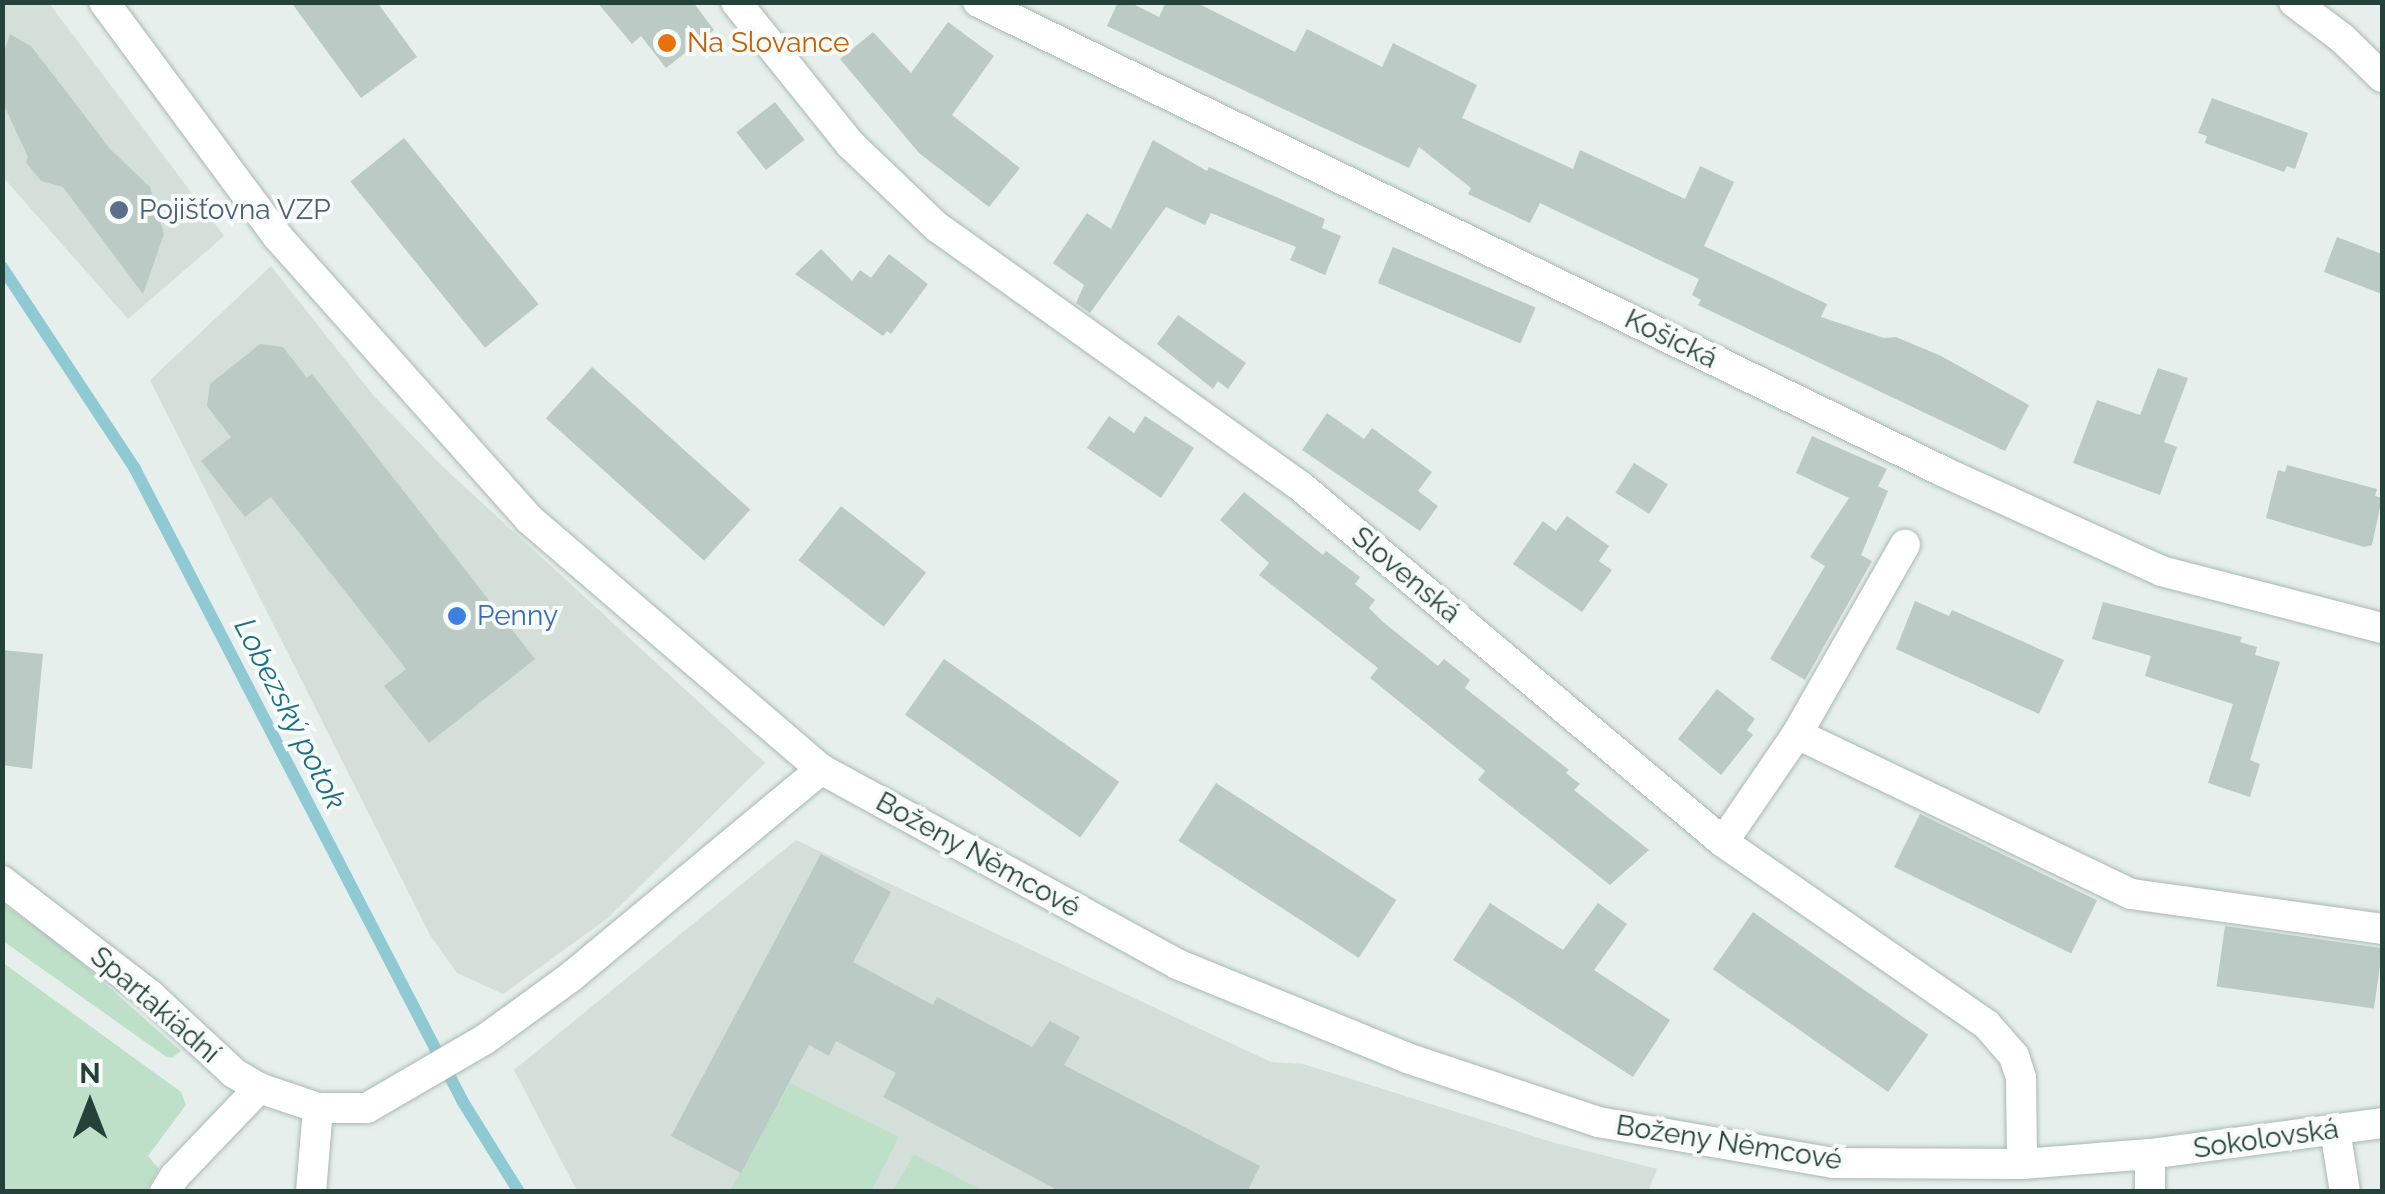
<!DOCTYPE html>
<meta charset="utf-8">
<style>
body{margin:0}
#map{position:relative;width:2385px;height:1194px;overflow:hidden;background:#e6efeb;font-family:Raleway,sans-serif}
div>[style]{position:absolute}
.built>*{inset:0;background:#d4dfda}
.green>*{inset:0;background:#bfe0c8}
.stream>*{height:12px;margin:-6px;padding:0 6px;transform-origin:6px;border-radius:6px;background:#8ec9d4}
.building>*{inset:0;background:#bbcac4;transform-origin:0 0}
.roads{filter:drop-shadow(0 0 2px #a8b8b2) drop-shadow(0 0 2px #a8b8b2)}
.minor>*{height:30px;margin:-15px;padding:0 15px;transform-origin:15px;border-radius:15px;background:#fff}
.dots>*{width:28px;height:28px;translate:-50% -50%;box-sizing:border-box;border:5px solid #f7fbf9;border-radius:50%}
span{translate:-50% -50%;white-space:nowrap;text-align:center;line-height:1.15;-webkit-text-stroke:8px #f7fbf9;paint-order:stroke}
.food-label{font-size:28px;color:#c56008}
.left{translate:0 -50%;text-align:left}
.service-label{font-size:28px;color:#4e5e75}
.street-label{font-size:28px;color:#24423a}
.shop-label{font-size:28px;color:#366cbe}
.water-label{font-size:30px;color:#1c6f80;font-style:italic}
.frame{position:absolute;inset:0;border:5px solid #24423a;pointer-events:none}
.north{position:absolute;left:40px;top:1054px;width:100px;height:100px;-webkit-text-stroke:8px #f7fbf9;paint-order:stroke;rotate:0deg;font-size:28px;font-weight:700;line-height:40px;text-align:center;color:#24423a}
.north::after{content:'';display:block;margin:auto;width:35px;height:45px;background:#24423a;clip-path:polygon(50% 0,100% 100%,50% 72%,0 100%)}
</style>
<div id="map">
<div class="built">
<i style="clip-path:polygon(2px 3px,49px 3px,224px 236px,128px 319px,3px 177px)"></i>
<i style="clip-path:polygon(271px 266px,373px 395px,441px 465px,765px 763px,608px 918px,503px 994px,457px 973px,430px 935px,150px 380px)"></i>
<i style="clip-path:polygon(796px 840px,1271px 1062px,1303px 1064px,1552px 1142px,1657px 1169px,1648px 1192px,577px 1191px,514px 1070px)"></i>
</div>
<div class="green">
<i style="clip-path:polygon(3px 904px,66px 949px,181px 1051px,172px 1058px,165px 1056px,3px 941px)"></i>
<i style="clip-path:polygon(2px 962px,181px 1092px,186px 1105px,148px 1156px,159px 1169px,146px 1191px,3px 1191px)"></i>
<i style="clip-path:polygon(790px 1083px,899px 1137px,871px 1191px,729px 1192px)"></i>
<i style="clip-path:polygon(914px 1154px,983px 1191px,893px 1191px)"></i>
</div>
<div class="stream">
<i style="left:2px;top:267px;width:242px;rotate:56.6deg"></i>
<i style="left:135px;top:469px;width:713px;rotate:62.61deg"></i>
<i style="left:463px;top:1102px;width:106px;rotate:58.1deg"></i>
</div>
<div class="building">
<i style="clip-path:polygon(291px 2px,377px 2px,417px 57px,361px 98px)"></i>
<i style="clip-path:polygon(597px 2px,693px 2px,714px 30px,666px 68px,641px 36px,632px 44px)"></i>
<i style="clip-path:polygon(1118px 2px,1129px 2px,1159px 17px,1166px 2px,1195px 2px,1295px 52px,1307px 29px,1382px 67px,1393px 43px,1477px 85px,1462px 118px,1573px 169px,1580px 150px,1685px 199px,1700px 166px,1734px 182px,1704px 246px,1827px 304px,1821px 317px,1884px 338px,1896px 337px,1941px 356px,2029px 405px,2005px 451px,1698px 305px,1701px 300px,1692px 295px,1699px 279px,1540px 203px,1530px 223px,1468px 194px,1471px 188px,1419px 147px,1409px 168px,1107px 26px)"></i>
<i style="clip-path:polygon(948px 22px,994px 56px,952px 115px,1020px 168px,989px 207px,919px 153px,840px 59px,873px 32px,911px 73px)"></i>
<i style="clip-path:polygon(10px 34px,31px 46px,111px 150px,150px 187px,164px 234px,143px 294px,63px 187px,41px 181px,26px 162px,28px 157px,2px 101px,2px 58px)"></i>
<i style="clip-path:polygon(2212px 98px,2308px 133px,2295px 169px,2287px 166px,2284px 172px,2205px 143px,2207px 136px,2198px 133px)"></i>
<i style="left:775px;top:102px;width:48px;height:49px;rotate:52deg"></i>
<i style="left:404px;top:138px;width:214px;height:69px;rotate:51deg"></i>
<i style="clip-path:polygon(1153px 140px,1207px 171px,1209px 167px,1325px 219px,1322px 228px,1341px 236px,1325px 275px,1290px 260px,1296px 247px,1211px 213px,1205px 225px,1166px 207px,1090px 313px,1076px 303px,1084px 285px,1053px 263px,1087px 213px,1111px 229px)"></i>
<i style="clip-path:polygon(2337px 237px,2382px 254px,2382px 294px,2324px 272px)"></i>
<i style="left:1393px;top:247px;width:155px;height:39px;rotate:23deg"></i>
<i style="clip-path:polygon(821px 249px,852px 281px,860px 270px,871px 278px,889px 254px,928px 284px,891px 334px,887px 331px,883px 336px,795px 274px)"></i>
<i style="clip-path:polygon(1178px 315px,1246px 363px,1228px 389px,1218px 381px,1213px 389px,1157px 344px)"></i>
<i style="clip-path:polygon(260px 344px,283px 347px,307px 378px,312px 374px,535px 659px,429px 743px,384px 686px,406px 669px,271px 497px,245px 517px,201px 461px,231px 437px,207px 406px,210px 384px)"></i>
<i style="left:592px;top:367px;width:213px;height:69px;rotate:42deg"></i>
<i style="clip-path:polygon(2158px 368px,2188px 378px,2164px 442px,2177px 447px,2160px 495px,2073px 463px,2097px 400px,2140px 415px)"></i>
<i style="clip-path:polygon(1327px 413px,1364px 439px,1372px 428px,1432px 472px,1418px 491px,1438px 506px,1420px 531px,1302px 450px)"></i>
<i style="clip-path:polygon(1109px 416px,1134px 433px,1145px 416px,1194px 448px,1161px 498px,1087px 448px)"></i>
<i style="clip-path:polygon(1812px 436px,1887px 469px,1878px 486px,1888px 491px,1861px 555px,1872px 561px,1805px 680px,1770px 659px,1825px 566px,1810px 557px,1849px 498px,1796px 473px)"></i>
<i style="left:1634px;top:463px;width:40px;height:35px;rotate:32deg"></i>
<i style="clip-path:polygon(2287px 465px,2377px 489px,2375px 496px,2382px 498px,2372px 545px,2364px 547px,2266px 518px,2278px 470px,2285px 472px)"></i>
<i style="clip-path:polygon(1244px 492px,1323px 555px,1326px 551px,1360px 577px,1355px 584px,1375px 600px,1369px 608px,1383px 622px,1438px 666px,1444px 659px,1470px 680px,1465px 688px,1569px 770px,1566px 773px,1580px 784px,1574px 790px,1649px 850px,1610px 885px,1478px 780px,1485px 771px,1370px 678px,1378px 668px,1259px 575px,1269px 563px,1220px 520px)"></i>
<i style="left:841px;top:506px;width:108px;height:69px;rotate:38deg"></i>
<i style="clip-path:polygon(1567px 516px,1609px 546px,1599px 561px,1612px 570px,1582px 612px,1513px 564px,1543px 521px,1556px 531px)"></i>
<i style="clip-path:polygon(1915px 601px,1949px 616px,1952px 610px,2064px 660px,2039px 714px,1896px 649px)"></i>
<i style="clip-path:polygon(2103px 602px,2242px 637px,2240px 642px,2257px 647px,2255px 655px,2280px 662px,2250px 760px,2260px 764px,2250px 797px,2208px 783px,2233px 704px,2145px 676px,2151px 656px,2092px 639px)"></i>
<i style="clip-path:polygon(2px 650px,43px 654px,32px 769px,2px 765px)"></i>
<i style="left:944px;top:659px;width:214px;height:68px;rotate:35deg"></i>
<i style="clip-path:polygon(1717px 689px,1755px 719px,1747px 730px,1753px 735px,1721px 775px,1678px 739px)"></i>
<i style="left:1216px;top:783px;width:215px;height:69px;rotate:33deg"></i>
<i style="left:1920px;top:814px;width:197px;height:59px;rotate:26deg"></i>
<i style="clip-path:polygon(821px 854px,891px 892px,853px 962px,933px 1005px,937px 997px,1032px 1047px,1050px 1021px,1080px 1037px,1064px 1065px,1260px 1166px,1247px 1192px,1061px 1192px,883px 1097px,896px 1073px,836px 1041px,829px 1056px,809px 1045px,741px 1173px,671px 1136px)"></i>
<i style="clip-path:polygon(1490px 903px,1563px 950px,1598px 903px,1627px 924px,1594px 970px,1670px 1020px,1633px 1077px,1453px 960px)"></i>
<i style="left:1753px;top:912px;width:214px;height:70px;rotate:35deg"></i>
<i style="left:2225px;top:926px;width:159px;height:61px;rotate:8deg"></i>
</div>
<div class="roads">
<div class="minor">
<i style="left:104px;top:2px;width:292px;rotate:53.5deg"></i>
<i style="left:278px;top:237px;width:378px;rotate:48.3deg"></i>
<i style="left:529px;top:519px;width:384px;rotate:40.6deg"></i>
<i style="left:821px;top:769px;width:406px;rotate:28.7deg"></i>
<i style="left:1177px;top:964px;width:248px;rotate:22.2deg"></i>
<i style="left:1407px;top:1058px;width:201px;rotate:18.5deg"></i>
<i style="left:1598px;top:1122px;width:239px;rotate:9.9deg"></i>
<i style="left:1833px;top:1163px;width:189px;rotate:0.3deg"></i>
<i style="left:2022px;top:1164px;width:128px;rotate:-4.5deg"></i>
<i style="left:2150px;top:1154px;width:234px;rotate:-7.6deg"></i>
<i style="left:736px;top:2px;width:182px;rotate:51.2deg"></i>
<i style="left:850px;top:144px;width:120px;rotate:43.7deg"></i>
<i style="left:937px;top:227px;width:445px;rotate:35.5deg"></i>
<i style="left:1299px;top:485px;width:554px;rotate:40.1deg"></i>
<i style="left:1723px;top:842px;width:321px;rotate:34.7deg"></i>
<i style="left:1987px;top:1025px;width:41px;rotate:48.9deg"></i>
<i style="left:2014px;top:1056px;width:23px;rotate:72deg"></i>
<i style="left:2021px;top:1078px;width:86px;rotate:89.3deg"></i>
<i style="left:978px;top:2px;width:1072px;rotate:25.94deg"></i>
<i style="left:1942px;top:471px;width:241px;rotate:24.5deg"></i>
<i style="left:2161px;top:571px;width:228px;rotate:14.5deg"></i>
<i style="left:2294px;top:2px;width:60px;rotate:36.9deg"></i>
<i style="left:2342px;top:38px;width:56px;rotate:44.3deg"></i>
<i style="left:1797px;top:734px;width:370px;rotate:25.6deg"></i>
<i style="left:2131px;top:894px;width:253px;rotate:7.9deg"></i>
<i style="left:1723px;top:842px;width:131px;rotate:-55.6deg"></i>
<i style="left:1797px;top:734px;width:218px;rotate:-60.3deg"></i>
<i style="left:2px;top:881px;width:187px;rotate:37.6deg"></i>
<i style="left:150px;top:995px;width:115px;rotate:42.9deg"></i>
<i style="left:234px;top:1073px;width:29px;rotate:31deg"></i>
<i style="left:259px;top:1088px;width:62px;rotate:18.7deg"></i>
<i style="left:2335px;top:1130px;width:63px;rotate:80.8deg"></i>
<i style="left:165px;top:1192px;width:19px;rotate:-58deg"></i>
<i style="left:175px;top:1176px;width:122px;rotate:-46.3deg"></i>
<i style="left:311px;top:1192px;width:84px;rotate:-85.2deg"></i>
<i style="left:318px;top:1108px;width:49px"></i>
<i style="left:367px;top:1108px;width:135px;rotate:-30.2deg"></i>
<i style="left:484px;top:1040px;width:109px;rotate:-36deg"></i>
<i style="left:572px;top:976px;width:324px;rotate:-39.7deg"></i>
<i style="left:2150px;top:1192px;width:38px;rotate:-90deg"></i>
</div>
</div>
<div class="dots">
<i style="left:667px;top:43px;background:#e8710a"></i>
<i style="left:119px;top:210px;background:#5c6f8a"></i>
<i style="left:457px;top:616px;background:#3f7fe0"></i>
</div>
<div class="food-label">
<span class="left" style="left:687px;top:43px">Na Slovance</span>
</div>
<div class="service-label">
<span class="left" style="left:139px;top:210px">Pojišťovna VZP</span>
</div>
<div class="street-label">
<span style="left:1671px;top:339px;rotate:26deg">Košická</span>
<span style="left:1406px;top:575px;rotate:40deg">Slovenská</span>
<span style="left:978px;top:855px;rotate:29deg">Boženy Němcové</span>
<span style="left:155px;top:1005px;rotate:41deg">Spartakiádní</span>
<span style="left:2266px;top:1139px;rotate:-8deg">Sokolovská</span>
<span style="left:1729px;top:1143px;rotate:9deg">Boženy Němcové</span>
</div>
<div class="shop-label">
<span class="left" style="left:477px;top:616px">Penny</span>
</div>
<div class="water-label">
<span style="left:290px;top:714px;rotate:63deg">Lobezský potok</span>
</div>
<div class="frame"></div>
<div class="north">N</div>
</div>
